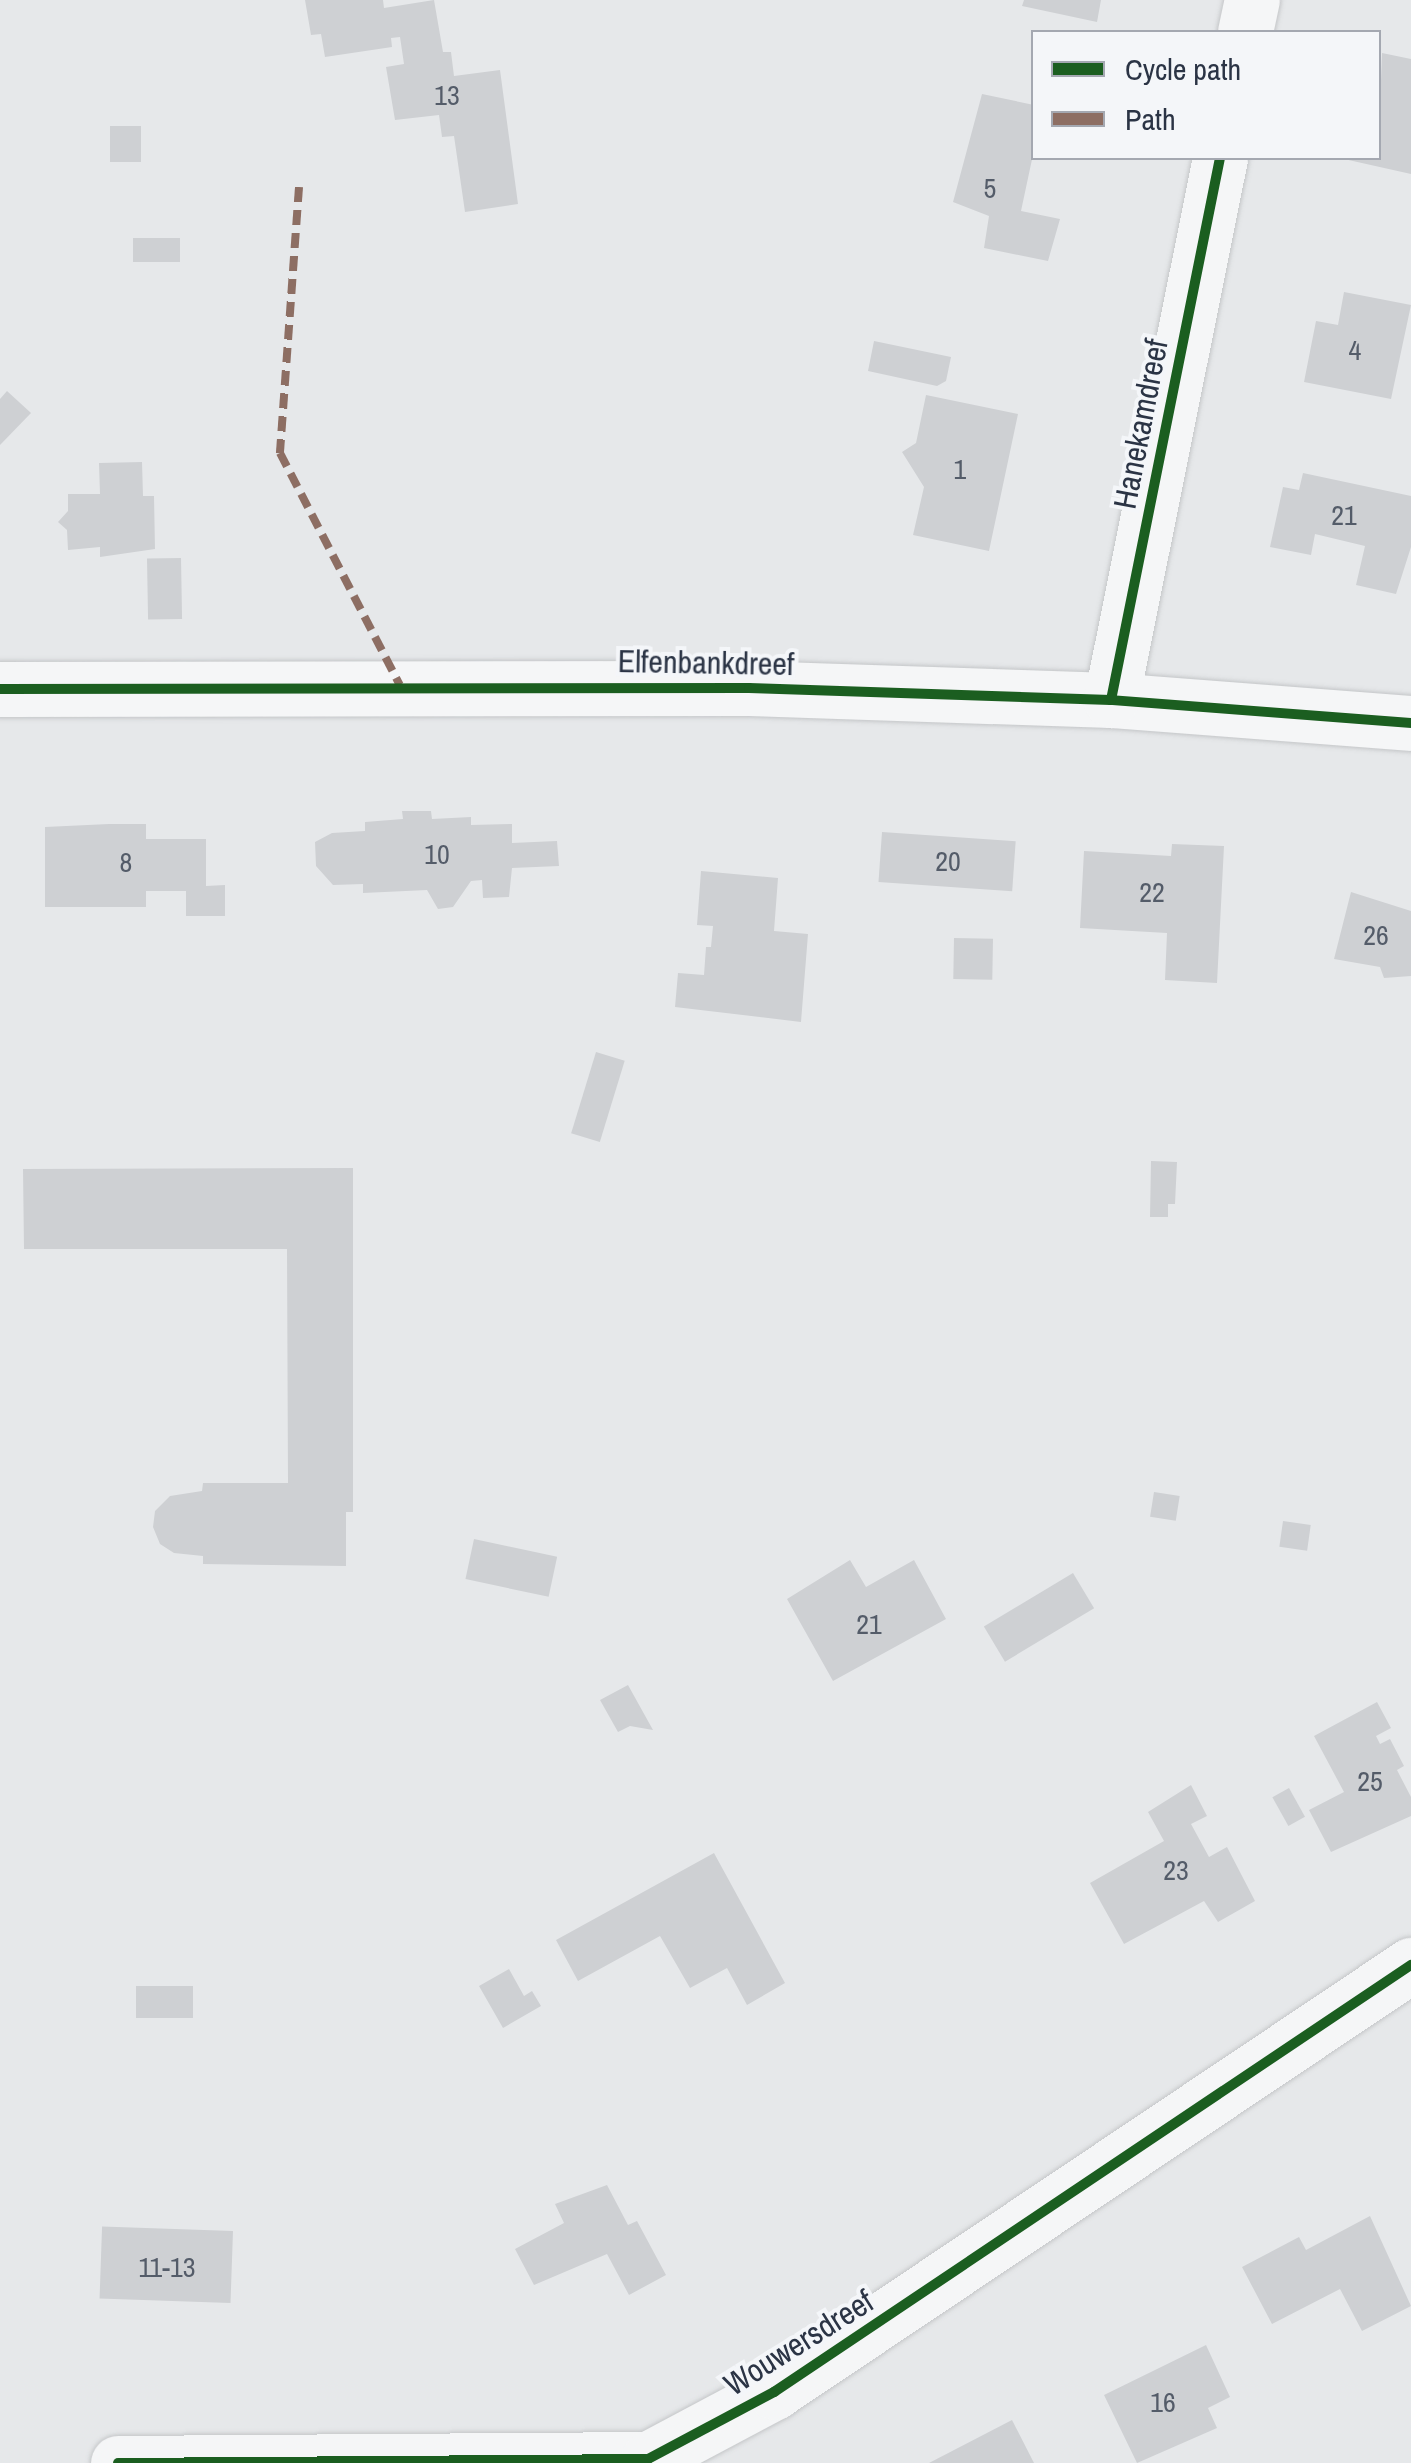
<!DOCTYPE html>
<style>
body{margin:0}
#map{position:relative;width:1411px;height:2463px;overflow:hidden;background:#e6e8ea;font-family:"Archivo Narrow",sans-serif}
div>[style]{position:absolute}
.building>*{inset:0;background:#ced0d3;transform-origin:0 0}
.roads{filter:drop-shadow(0 0 2px #c4c6c8) drop-shadow(0 0 2px #c4c6c8)}
.minor>*{height:55px;margin:-27.5px;padding:0 27.5px;transform-origin:27.5px;border-radius:27.5px;background:#f5f6f7}
.quiet>*{height:8px;margin-top:-4px;transform-origin:0;background:repeating-linear-gradient(90deg,#8d6e63 0 15px,transparent 0 23px)}
.cycleway>*{height:10px;margin:-5px;padding:0 5px;transform-origin:5px;border-radius:5px;background:#1b5e20}
span{translate:-50% -50%;white-space:nowrap;text-align:center;line-height:1.15;-webkit-text-stroke:8px #f4f6f9;paint-order:stroke}
.number-label{font-size:28px;color:#545c69}
.number-label span{-webkit-text-stroke-width:0}
.street-label{font-size:32px;color:#2b3445}
.legend{position:absolute;left:1031px;top:30px;width:350px;height:130px;box-sizing:border-box;background:#f4f6f9;border:2px solid #a4a8b1;margin:0;padding:12px 18px;list-style:none;font-size:30px;color:#2b3445}
.legend li{display:flex;align-items:center;gap:20px;height:50px}
.legend b{width:50px;border:2px solid #a4a8b1}
</style>
<div id="map">
<div class="building">
<i style="clip-path:polygon(305px 0,383px 0,384px 8px,434px 0,443px 52px,451px 52px,454px 76px,500px 70px,518px 204px,465px 212px,454px 136px,442px 137px,439px 115px,395px 120px,386px 67px,404px 64px,400px 37px,391px 38px,392px 47px,325px 57px,321px 34px,311px 35px)"></i>
<i style="clip-path:polygon(1024px 0,1101px 0,1097px 22px,1022px 6px)"></i>
<i style="clip-path:polygon(1382px 53px,1411px 59px,1411px 174px,1344px 159px,1378px 158px)"></i>
<i style="clip-path:polygon(982px 94px,1034px 105px,1034px 150px,1021px 211px,1060px 219px,1048px 261px,984px 248px,989px 216px,953px 202px)"></i>
<i style="left:110px;top:126px;width:31px;height:36px"></i>
<i style="left:180px;top:238px;width:24px;height:47px;rotate:90deg"></i>
<i style="clip-path:polygon(1344px 292px,1411px 305px,1391px 399px,1304px 382px,1316px 321px,1338px 325px)"></i>
<i style="clip-path:polygon(874px 341px,951px 357px,946px 381px,937px 386px,868px 371px)"></i>
<i style="clip-path:polygon(7px 391px,31px 413px,0 445px,0 399px)"></i>
<i style="clip-path:polygon(926px 395px,1018px 414px,989px 551px,913px 535px,924px 487px,902px 452px,916px 443px)"></i>
<i style="clip-path:polygon(142px 462px,143px 496px,154px 496px,155px 549px,100px 557px,100px 547px,68px 550px,67px 530px,58px 522px,68px 511px,68px 494px,100px 494px,99px 463px)"></i>
<i style="clip-path:polygon(1303px 473px,1411px 496px,1411px 547px,1396px 594px,1356px 585px,1365px 546px,1315px 534px,1311px 555px,1270px 547px,1283px 487px,1299px 490px)"></i>
<i style="left:181px;top:558px;width:61px;height:34px;rotate:89deg"></i>
<i style="clip-path:polygon(402px 811px,431px 811px,432px 819px,471px 817px,471px 825px,512px 824px,512px 843px,557px 841px,559px 866px,512px 868px,509px 897px,483px 898px,482px 880px,471px 881px,453px 907px,438px 909px,427px 890px,363px 893px,363px 884px,333px 885px,316px 866px,315px 842px,332px 833px,365px 831px,365px 822px,403px 819px)"></i>
<i style="clip-path:polygon(109px 824px,146px 824px,146px 839px,206px 839px,206px 886px,225px 885px,225px 916px,186px 916px,186px 891px,146px 891px,146px 907px,45px 907px,45px 827px)"></i>
<i style="left:882px;top:832px;width:134px;height:50px;rotate:4deg"></i>
<i style="clip-path:polygon(1172px 844px,1224px 846px,1217px 983px,1165px 980px,1167px 933px,1080px 928px,1084px 851px,1171px 856px)"></i>
<i style="clip-path:polygon(701px 871px,778px 878px,774px 931px,808px 934px,801px 1022px,675px 1007px,678px 973px,704px 975px,706px 947px,711px 947px,713px 926px,697px 925px)"></i>
<i style="clip-path:polygon(1351px 892px,1411px 911px,1411px 976px,1384px 978px,1380px 967px,1334px 959px)"></i>
<i style="left:954px;top:938px;width:39px;height:41px;rotate:1deg"></i>
<i style="left:596px;top:1052px;width:30px;height:85px;rotate:17deg"></i>
<i style="clip-path:polygon(1151px 1161px,1177px 1162px,1175px 1204px,1168px 1204px,1168px 1217px,1150px 1217px)"></i>
<i style="clip-path:polygon(353px 1168px,353px 1512px,346px 1512px,346px 1566px,203px 1564px,203px 1556px,174px 1553px,160px 1544px,153px 1527px,155px 1511px,170px 1496px,202px 1491px,203px 1483px,288px 1483px,287px 1249px,24px 1249px,23px 1169px)"></i>
<i style="left:1154px;top:1492px;width:26px;height:25px;rotate:9deg"></i>
<i style="left:1283px;top:1521px;width:28px;height:26px;rotate:8deg"></i>
<i style="left:474px;top:1539px;width:85px;height:41px;rotate:12deg"></i>
<i style="clip-path:polygon(850px 1560px,866px 1587px,914px 1560px,946px 1619px,833px 1681px,787px 1599px)"></i>
<i style="left:1073px;top:1573px;width:41px;height:104px;rotate:59deg"></i>
<i style="clip-path:polygon(628px 1685px,653px 1730px,630px 1726px,618px 1732px,600px 1700px)"></i>
<i style="clip-path:polygon(1377px 1702px,1391px 1728px,1376px 1736px,1380px 1744px,1390px 1739px,1404px 1766px,1397px 1770px,1411px 1797px,1411px 1816px,1331px 1852px,1309px 1810px,1344px 1792px,1314px 1736px)"></i>
<i style="clip-path:polygon(1191px 1785px,1207px 1816px,1191px 1824px,1209px 1857px,1227px 1847px,1255px 1901px,1218px 1922px,1204px 1901px,1124px 1944px,1090px 1883px,1164px 1841px,1148px 1812px)"></i>
<i style="left:1289px;top:1788px;width:33px;height:19px;rotate:61deg"></i>
<i style="clip-path:polygon(714px 1853px,785px 1983px,747px 2005px,727px 1968px,690px 1988px,660px 1936px,578px 1981px,556px 1940px)"></i>
<i style="clip-path:polygon(509px 1969px,524px 1996px,532px 1991px,541px 2006px,503px 2028px,479px 1986px)"></i>
<i style="left:136px;top:1986px;width:57px;height:32px"></i>
<i style="clip-path:polygon(607px 2185px,628px 2225px,637px 2221px,666px 2275px,629px 2295px,607px 2254px,534px 2285px,515px 2249px,564px 2223px,555px 2204px)"></i>
<i style="clip-path:polygon(1370px 2216px,1411px 2306px,1362px 2331px,1340px 2289px,1272px 2324px,1242px 2267px,1299px 2237px,1306px 2250px)"></i>
<i style="left:233px;top:2231px;width:72px;height:131px;rotate:92deg"></i>
<i style="clip-path:polygon(1206px 2345px,1230px 2397px,1208px 2408px,1217px 2428px,1137px 2463px,1104px 2395px)"></i>
<i style="clip-path:polygon(1012px 2420px,1034px 2463px,929px 2463px)"></i>
</div>
<div class="roads">
<div class="minor">
<i style="left:1245px;top:32px;width:33px;rotate:-78deg"></i>
<i style="left:0;top:689px;width:749px;rotate:-0.08deg"></i>
<i style="left:749px;top:688px;width:362px;rotate:1.9deg"></i>
<i style="left:1111px;top:700px;width:301px;rotate:4.4deg"></i>
<i style="left:1111px;top:700px;width:553px;rotate:-78.63deg"></i>
<i style="left:118px;top:2463px;width:530px;rotate:-0.43deg"></i>
<i style="left:648px;top:2459px;width:143px;rotate:-28deg"></i>
<i style="left:774px;top:2392px;width:767px;rotate:-33.84deg"></i>
</div>
</div>
<div class="quiet">
<i style="left:299px;top:187px;width:267px;rotate:94.1deg"></i>
<i style="left:280px;top:453px;width:261px;rotate:62.7deg"></i>
</div>
<div class="cycleway">
<i style="left:0;top:689px;width:749px;rotate:-0.08deg"></i>
<i style="left:749px;top:688px;width:362px;rotate:1.9deg"></i>
<i style="left:1111px;top:700px;width:301px;rotate:4.4deg"></i>
<i style="left:1111px;top:700px;width:553px;rotate:-78.63deg"></i>
<i style="left:118px;top:2463px;width:530px;rotate:-0.43deg"></i>
<i style="left:648px;top:2459px;width:143px;rotate:-28deg"></i>
<i style="left:774px;top:2392px;width:767px;rotate:-33.84deg"></i>
</div>
<div class="number-label">
<span style="left:447px;top:95px">13</span>
<span style="left:990px;top:188px">5</span>
<span style="left:1355px;top:350px">4</span>
<span style="left:960px;top:469px">1</span>
<span style="left:1344px;top:515px">21</span>
<span style="left:437px;top:854px">10</span>
<span style="left:948px;top:861px">20</span>
<span style="left:126px;top:862px">8</span>
<span style="left:1152px;top:892px">22</span>
<span style="left:1376px;top:935px">26</span>
<span style="left:869px;top:1624px">21</span>
<span style="left:1370px;top:1781px">25</span>
<span style="left:1176px;top:1870px">23</span>
<span style="left:167px;top:2267px">11-13</span>
<span style="left:1163px;top:2402px">16</span>
</div>
<div class="street-label">
<span style="left:1141px;top:424px;rotate:-79deg">Hanekamdreef</span>
<span style="left:706px;top:663px;rotate:1deg">Elfenbankdreef</span>
<span style="left:799px;top:2343px;rotate:-32deg">Wouwersdreef</span>
</div>
<ul class="legend">
<li><b style="height:12px;background:#1b5e20"></b>Cycle path</li>
<li><b style="height:12px;background:#8d6e63"></b>Path</li>
</ul>
</div>
